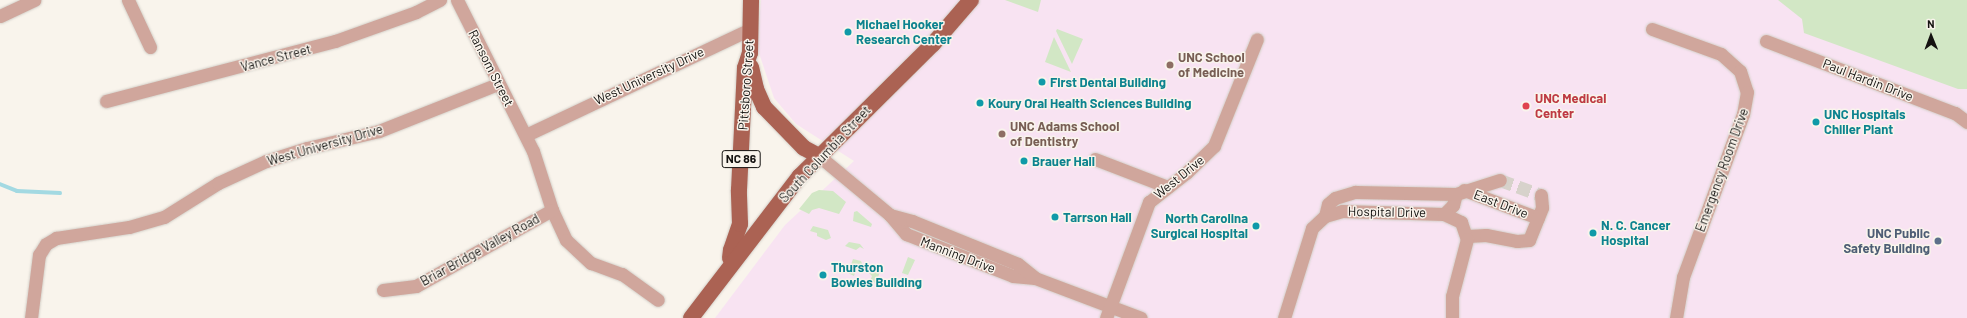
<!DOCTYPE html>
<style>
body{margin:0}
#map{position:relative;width:1967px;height:318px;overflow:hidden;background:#f9f4ec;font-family:Barlow,sans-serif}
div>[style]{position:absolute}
.education>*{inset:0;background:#f8e3f2}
.green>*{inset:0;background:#d2e7c5}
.stream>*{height:3.5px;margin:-1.75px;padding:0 1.75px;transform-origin:1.75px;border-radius:1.75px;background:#a3d9e2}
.minor-tunnel>*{height:13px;margin-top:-6.5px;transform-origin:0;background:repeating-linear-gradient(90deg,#d7d2cb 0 13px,transparent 0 19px)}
.roads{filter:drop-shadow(0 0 1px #d4d0c9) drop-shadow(0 0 1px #d4d0c9)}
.minor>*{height:13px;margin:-6.5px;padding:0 6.5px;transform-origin:6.5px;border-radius:6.5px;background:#d0a69c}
.major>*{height:16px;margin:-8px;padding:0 8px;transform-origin:8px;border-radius:8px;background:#ab6253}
.dots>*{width:11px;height:11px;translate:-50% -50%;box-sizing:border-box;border:2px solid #f9f4ec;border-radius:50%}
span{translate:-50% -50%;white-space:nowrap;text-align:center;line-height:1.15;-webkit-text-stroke:3px #f9f4ec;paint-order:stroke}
.shield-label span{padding:1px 3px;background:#f9f4ec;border:1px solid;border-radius:3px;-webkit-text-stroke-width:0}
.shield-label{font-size:12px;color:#141210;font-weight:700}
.culture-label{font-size:13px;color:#0d838f;font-weight:700}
.left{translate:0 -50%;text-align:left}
.right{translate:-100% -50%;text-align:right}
.street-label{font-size:13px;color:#141210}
.education-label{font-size:13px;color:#785e54;font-weight:700}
.health-label{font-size:13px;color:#be3a42;font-weight:700}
.service-label{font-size:13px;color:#4e5e75;font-weight:700}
.north{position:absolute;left:1911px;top:16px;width:40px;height:40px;-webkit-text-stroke:3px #f9f4ec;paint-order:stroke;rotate:359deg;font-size:11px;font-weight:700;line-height:16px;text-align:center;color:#141210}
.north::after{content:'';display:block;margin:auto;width:14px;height:18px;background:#141210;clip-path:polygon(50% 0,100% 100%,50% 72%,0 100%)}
</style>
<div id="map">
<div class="education">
<i style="clip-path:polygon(761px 0,1967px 0,1967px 318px,715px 318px,785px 225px,854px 161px,796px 124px,774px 98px,757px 47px)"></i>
</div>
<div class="green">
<i style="clip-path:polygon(1005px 0,1041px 0,1038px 12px)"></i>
<i style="clip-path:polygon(1778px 0,1967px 0,1967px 89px,1958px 89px,1804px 33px,1802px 19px)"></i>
<i style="clip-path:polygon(1057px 29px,1083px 39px,1072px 64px,1056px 31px)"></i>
<i style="clip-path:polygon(1054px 37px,1071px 72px,1045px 62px)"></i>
<i style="clip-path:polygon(819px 190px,833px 191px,846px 202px,839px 214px,819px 208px,812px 210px,809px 214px,799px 209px,812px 193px)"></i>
<i style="clip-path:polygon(857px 211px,872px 224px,871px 227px,853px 221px,854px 212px)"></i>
<i style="clip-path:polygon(813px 226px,828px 230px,831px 238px,826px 240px,817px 236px,817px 233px,810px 231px)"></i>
<i style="clip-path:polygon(849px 242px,860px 244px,864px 249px,860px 247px,856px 250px,845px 246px)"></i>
<i style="clip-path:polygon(908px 257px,915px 260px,908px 275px,902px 273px)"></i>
<i style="clip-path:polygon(853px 259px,861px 261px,863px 266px,862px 270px,856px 270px,854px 276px,848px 273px)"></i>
<i style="clip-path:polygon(882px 266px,876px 283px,870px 281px,872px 276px,869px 273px,873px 268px)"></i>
</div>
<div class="stream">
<i style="left:0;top:184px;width:18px;rotate:22deg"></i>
<i style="left:17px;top:191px;width:43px;rotate:2.7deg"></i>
</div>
<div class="minor-tunnel">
<i style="left:1500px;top:180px;width:44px;rotate:20.1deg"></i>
</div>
<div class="roads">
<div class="minor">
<i style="left:128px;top:0;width:52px;rotate:64.9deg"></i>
<i style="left:457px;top:0;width:169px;rotate:63.3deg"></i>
<i style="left:533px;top:151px;width:62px;rotate:72.1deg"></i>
<i style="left:552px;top:210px;width:33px;rotate:65deg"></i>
<i style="left:566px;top:240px;width:34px;rotate:43deg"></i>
<i style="left:591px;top:263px;width:33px;rotate:20deg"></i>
<i style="left:622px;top:274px;width:44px;rotate:35.8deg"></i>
<i style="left:0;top:16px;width:38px;rotate:-25deg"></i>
<i style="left:1652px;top:29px;width:73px;rotate:19.9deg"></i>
<i style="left:1721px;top:54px;width:25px;rotate:42deg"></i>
<i style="left:1740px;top:71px;width:22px;rotate:72deg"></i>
<i style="left:1747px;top:92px;width:22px;rotate:100deg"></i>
<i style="left:1743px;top:114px;width:174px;rotate:110.2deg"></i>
<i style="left:1683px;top:277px;width:42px;rotate:99.7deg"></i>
<i style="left:1766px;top:41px;width:202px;rotate:20.9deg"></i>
<i style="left:1955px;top:113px;width:15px;rotate:37deg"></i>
<i style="left:106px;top:101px;width:237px;rotate:-14.7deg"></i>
<i style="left:335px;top:41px;width:86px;rotate:-19.7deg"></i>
<i style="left:416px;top:12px;width:27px;rotate:-27deg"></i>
<i style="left:526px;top:135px;width:248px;rotate:-25.3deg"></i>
<i style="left:819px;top:156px;width:92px;rotate:39.7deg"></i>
<i style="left:890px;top:215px;width:25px;rotate:50deg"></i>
<i style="left:906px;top:234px;width:115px;rotate:21.4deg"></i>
<i style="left:1013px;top:276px;width:22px;rotate:5deg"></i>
<i style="left:1035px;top:278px;width:113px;rotate:20.7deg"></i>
<i style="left:1095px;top:159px;width:78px;rotate:21deg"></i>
<i style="left:1464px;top:190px;width:79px;rotate:20.7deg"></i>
<i style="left:1444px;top:214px;width:13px;rotate:-45deg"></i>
<i style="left:1453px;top:205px;width:11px;rotate:-75deg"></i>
<i style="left:1456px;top:194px;width:46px;rotate:-17.7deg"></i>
<i style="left:890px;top:215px;width:23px;rotate:15deg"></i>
<i style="left:912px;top:221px;width:114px;rotate:22.1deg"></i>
<i style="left:1018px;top:264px;width:22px;rotate:39deg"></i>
<i style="left:1325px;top:216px;width:12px;rotate:-76deg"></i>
<i style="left:1328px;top:204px;width:9px;rotate:-41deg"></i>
<i style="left:1335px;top:198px;width:21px;rotate:-17deg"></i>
<i style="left:1355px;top:192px;width:101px;rotate:1.1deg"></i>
<i style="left:1467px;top:236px;width:19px;rotate:-3deg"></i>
<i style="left:1486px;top:235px;width:32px;rotate:11deg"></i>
<i style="left:1517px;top:241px;width:12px;rotate:-5deg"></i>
<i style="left:1529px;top:240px;width:35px;rotate:-68deg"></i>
<i style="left:1542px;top:207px;width:12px;rotate:-95deg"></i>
<i style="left:383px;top:290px;width:33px;rotate:-7deg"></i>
<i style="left:416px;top:286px;width:156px;rotate:-29.2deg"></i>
<i style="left:31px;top:318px;width:64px;rotate:-82.8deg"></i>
<i style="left:39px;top:255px;width:13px;rotate:-58deg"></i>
<i style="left:46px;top:244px;width:12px;rotate:-31deg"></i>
<i style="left:56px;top:238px;width:74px;rotate:-8.6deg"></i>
<i style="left:129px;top:227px;width:36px;rotate:-16deg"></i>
<i style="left:164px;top:217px;width:64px;rotate:-32.2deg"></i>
<i style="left:218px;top:183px;width:53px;rotate:-24.6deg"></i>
<i style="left:266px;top:161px;width:43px;rotate:-17.6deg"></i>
<i style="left:307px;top:148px;width:74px;rotate:-13.3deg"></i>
<i style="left:379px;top:131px;width:128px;rotate:-21.6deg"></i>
<i style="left:1106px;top:318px;width:124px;rotate:-69.7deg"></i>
<i style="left:1149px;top:202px;width:47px;rotate:-38.1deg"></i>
<i style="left:1186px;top:173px;width:39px;rotate:-44deg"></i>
<i style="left:1214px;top:146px;width:115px;rotate:-68.1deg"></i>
<i style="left:1284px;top:318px;width:94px;rotate:-72.7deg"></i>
<i style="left:1312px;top:228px;width:18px;rotate:-43deg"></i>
<i style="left:1325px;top:216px;width:18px;rotate:-16deg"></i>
<i style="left:1342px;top:211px;width:102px;rotate:1.7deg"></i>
<i style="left:1444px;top:214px;width:19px;rotate:25deg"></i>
<i style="left:1461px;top:222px;width:18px;rotate:71deg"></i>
<i style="left:1467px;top:239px;width:59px;rotate:104.7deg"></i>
<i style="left:1452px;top:296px;width:22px;rotate:90deg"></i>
</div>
<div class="major">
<i style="left:751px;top:67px;width:23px;rotate:77deg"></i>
<i style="left:756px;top:89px;width:20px;rotate:66deg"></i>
<i style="left:764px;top:107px;width:57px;rotate:45.7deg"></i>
<i style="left:804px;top:148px;width:17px;rotate:28deg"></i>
<i style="left:730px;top:258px;width:8px;rotate:-83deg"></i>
<i style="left:731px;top:250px;width:28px;rotate:-71deg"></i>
<i style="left:740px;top:224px;width:34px;rotate:-92deg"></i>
<i style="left:739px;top:190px;width:122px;rotate:-87.2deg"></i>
<i style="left:745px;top:68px;width:16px;rotate:-72deg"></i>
<i style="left:750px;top:53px;width:53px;rotate:-88.9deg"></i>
<i style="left:691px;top:318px;width:179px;rotate:-52.5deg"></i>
<i style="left:800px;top:176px;width:187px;rotate:-44.8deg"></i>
<i style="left:933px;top:44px;width:58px;rotate:-49.2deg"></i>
</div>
</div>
<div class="dots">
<i style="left:848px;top:32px;background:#0f9aa8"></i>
<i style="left:1170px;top:65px;background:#8d6e63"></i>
<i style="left:1042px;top:82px;background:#0f9aa8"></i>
<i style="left:980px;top:103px;background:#0f9aa8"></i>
<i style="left:1526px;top:106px;background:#e0444e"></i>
<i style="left:1816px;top:122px;background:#0f9aa8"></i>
<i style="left:1002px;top:134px;background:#8d6e63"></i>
<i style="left:1024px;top:161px;background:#0f9aa8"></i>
<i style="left:1055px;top:217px;background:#0f9aa8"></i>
<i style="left:1256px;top:226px;background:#0f9aa8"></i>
<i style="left:1593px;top:233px;background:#0f9aa8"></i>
<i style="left:1938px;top:241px;background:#5c6f8a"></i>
<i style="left:823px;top:275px;background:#0f9aa8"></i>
</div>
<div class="shield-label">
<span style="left:741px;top:159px">NC 86</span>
</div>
<div class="culture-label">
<span class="left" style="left:856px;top:32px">Michael Hooker<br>Research Center</span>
<span class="left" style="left:1050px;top:82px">First Dental Building</span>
<span class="left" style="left:988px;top:103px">Koury Oral Health Sciences Building</span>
<span class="left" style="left:1824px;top:122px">UNC Hospitals<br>Chiller Plant</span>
<span class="left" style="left:1032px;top:161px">Brauer Hall</span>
<span class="left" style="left:1063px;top:217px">Tarrson Hall</span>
<span class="right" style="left:1248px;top:226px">North Carolina<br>Surgical Hospital</span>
<span class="left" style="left:1601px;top:233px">N. C. Cancer<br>Hospital</span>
<span class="left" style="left:831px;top:275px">Thurston<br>Bowles Building</span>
</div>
<div class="street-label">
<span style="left:276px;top:58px;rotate:-15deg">Vance Street</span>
<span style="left:491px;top:68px;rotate:63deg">Ransom Street</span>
<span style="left:649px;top:76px;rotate:-25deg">West University Drive</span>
<span style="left:1868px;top:80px;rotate:21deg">Paul Hardin Drive</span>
<span style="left:746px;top:85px;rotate:-86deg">Pittsboro Street</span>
<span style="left:325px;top:145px;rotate:-16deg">West University Drive</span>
<span style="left:825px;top:154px;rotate:-47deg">South Columbia Street</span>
<span style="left:1722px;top:170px;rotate:-70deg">Emergency Room Drive</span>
<span style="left:1179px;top:177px;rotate:-39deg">West Drive</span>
<span style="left:1501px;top:204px;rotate:21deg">East Drive</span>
<span style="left:1387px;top:212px;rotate:1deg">Hospital Drive</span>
<span style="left:480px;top:250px;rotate:-29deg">Briar Bridge Valley Road</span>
<span style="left:958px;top:255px;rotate:21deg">Manning Drive</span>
</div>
<div class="education-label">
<span class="left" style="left:1178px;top:65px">UNC School<br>of Medicine</span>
<span class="left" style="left:1010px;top:134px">UNC Adams School<br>of Dentistry</span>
</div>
<div class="health-label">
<span class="left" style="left:1535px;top:106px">UNC Medical<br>Center</span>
</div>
<div class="service-label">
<span class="right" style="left:1930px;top:241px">UNC Public<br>Safety Building</span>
</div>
<div class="north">N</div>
</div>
